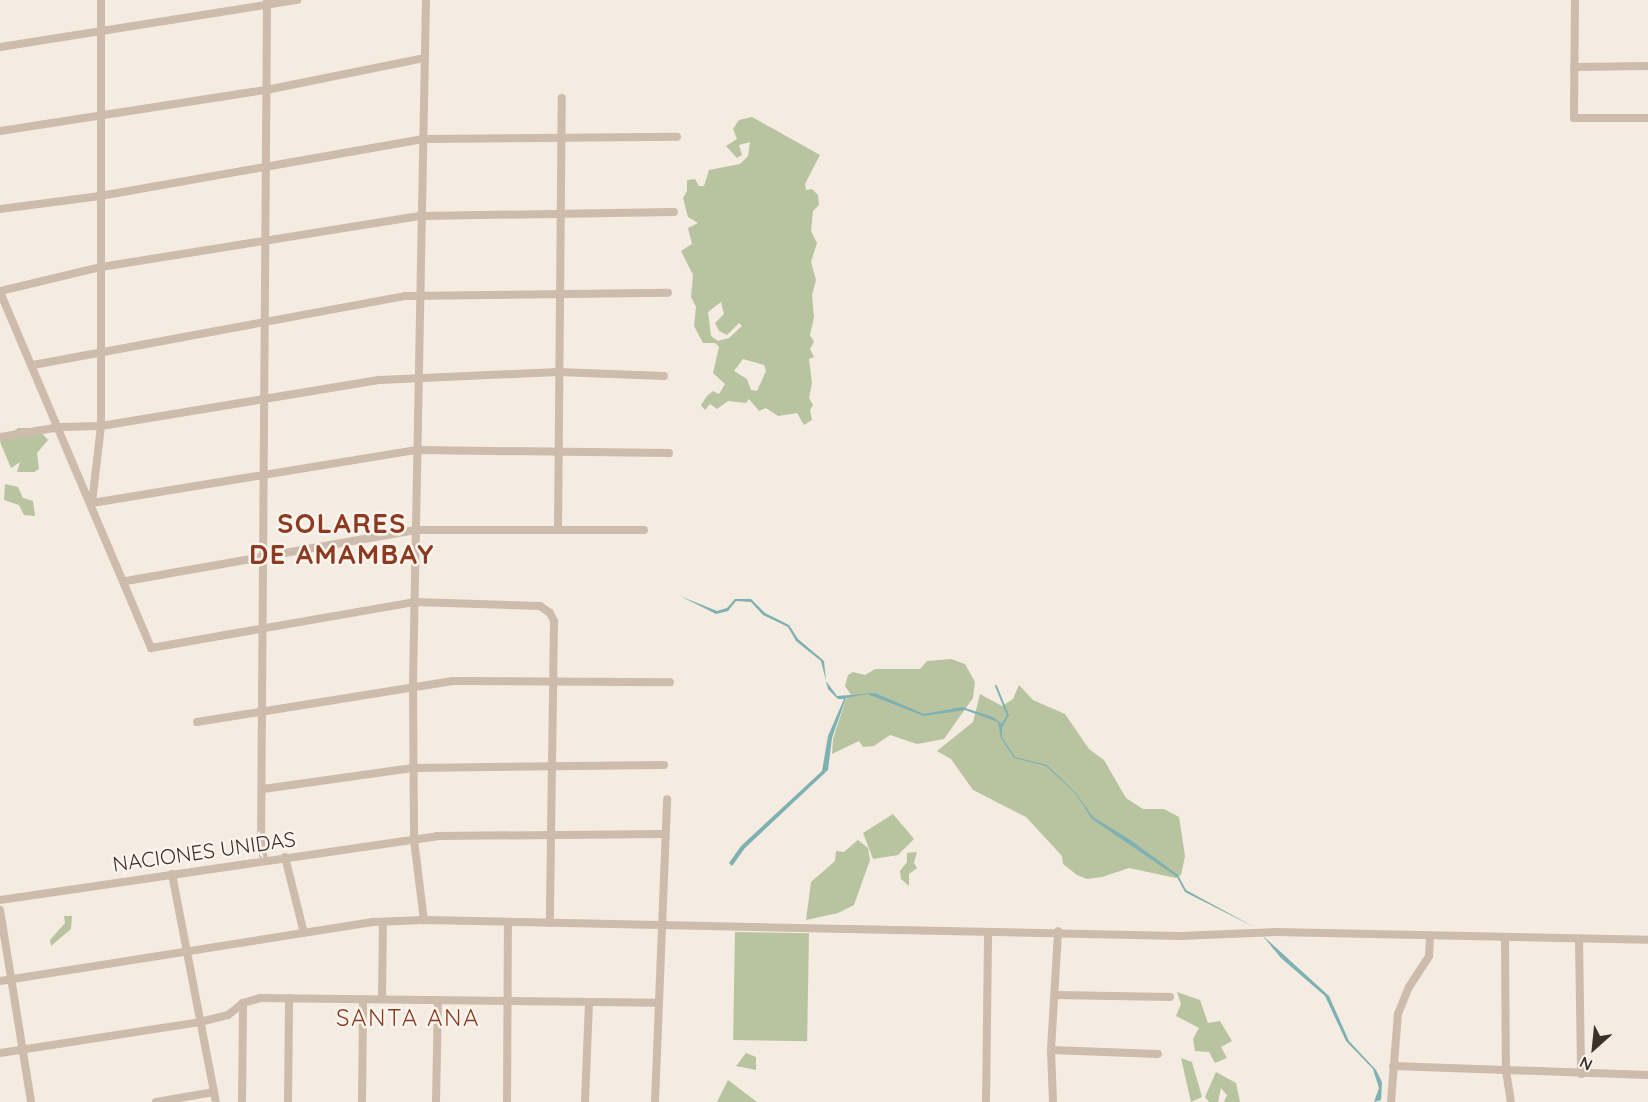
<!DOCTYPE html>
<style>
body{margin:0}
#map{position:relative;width:1648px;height:1102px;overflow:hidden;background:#f4ebe1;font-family:Quicksand,sans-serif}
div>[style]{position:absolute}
.green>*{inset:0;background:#b8c4a0;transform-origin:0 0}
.water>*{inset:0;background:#7fb0b2}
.stream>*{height:2px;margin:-1px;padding:0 1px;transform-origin:1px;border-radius:1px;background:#7fb0b2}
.street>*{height:8px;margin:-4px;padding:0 4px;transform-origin:4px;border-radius:4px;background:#cdbbac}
span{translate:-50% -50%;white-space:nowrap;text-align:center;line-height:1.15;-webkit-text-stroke:5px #fbf5ee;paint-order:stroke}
.street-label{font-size:21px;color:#3b302b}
.quarter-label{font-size:24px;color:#8c3b22;letter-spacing:1.5px}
.district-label{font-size:27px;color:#8c3b22;font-weight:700;letter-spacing:1.5px}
.north{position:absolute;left:1564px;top:1018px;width:60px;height:60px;-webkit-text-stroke:4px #fbf5ee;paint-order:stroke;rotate:207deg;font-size:16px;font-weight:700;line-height:24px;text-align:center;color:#3b302b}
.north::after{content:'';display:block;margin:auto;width:21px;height:27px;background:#3b302b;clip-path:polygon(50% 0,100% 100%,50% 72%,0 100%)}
</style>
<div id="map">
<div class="green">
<i style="clip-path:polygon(evenodd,752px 117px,820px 155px,805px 184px,806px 190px,812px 189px,818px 195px,819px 205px,813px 211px,811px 231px,817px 243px,811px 262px,816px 280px,812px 295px,814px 317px,810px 335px,814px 342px,810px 349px,814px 357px,809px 359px,812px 383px,809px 398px,813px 405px,810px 410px,812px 420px,804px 425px,797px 413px,778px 416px,766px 408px,759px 411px,749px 399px,746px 403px,728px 401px,717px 409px,710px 404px,705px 410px,701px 405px,707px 396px,713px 391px,719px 394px,725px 384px,713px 373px,719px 347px,715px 343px,703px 343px,694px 326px,696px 307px,691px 297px,693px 275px,681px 251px,692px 244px,688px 228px,698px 223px,688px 217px,683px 198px,687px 191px,687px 180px,695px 179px,699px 186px,704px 186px,709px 170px,740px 164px,748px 156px,750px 142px,739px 145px,742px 155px,737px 158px,726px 146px,737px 139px,733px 129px,739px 120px,752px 117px,721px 302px,724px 314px,715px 323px,719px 331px,727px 335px,739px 323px,742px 326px,729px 338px,718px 341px,711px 336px,708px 312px,721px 302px,752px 117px,743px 359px,764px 365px,766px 371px,757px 391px,751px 390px,747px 379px,734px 371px,743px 359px)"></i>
<i style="clip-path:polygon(18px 428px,37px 428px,48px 440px,37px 453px,39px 469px,34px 472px,17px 472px,20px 462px,11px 468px,0 442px)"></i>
<i style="clip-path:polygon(5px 484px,18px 487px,23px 498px,33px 501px,35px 516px,24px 515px,19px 505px,4px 500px)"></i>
<i style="clip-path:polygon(951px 659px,965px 664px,975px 682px,973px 698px,944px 739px,917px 744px,890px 735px,874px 746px,863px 747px,859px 741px,832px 754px,833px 739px,846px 699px,851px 695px,845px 686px,848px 675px,853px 672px,865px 675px,875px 669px,920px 669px,927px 661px)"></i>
<i style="clip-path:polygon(1019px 685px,1033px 700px,1065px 714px,1089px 749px,1104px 760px,1126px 798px,1143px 809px,1164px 809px,1179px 817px,1185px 856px,1181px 875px,1176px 878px,1129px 868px,1102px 877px,1087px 879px,1077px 875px,1063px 864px,1062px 856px,1026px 817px,973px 790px,951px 759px,937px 751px,973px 722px,980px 694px,1002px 706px,1013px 699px)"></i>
<i style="clip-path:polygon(893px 814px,914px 839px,898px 855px,873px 859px,863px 833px)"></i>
<i style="clip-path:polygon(858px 840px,868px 848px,870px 860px,854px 905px,838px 913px,806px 920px,811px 882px,835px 861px,836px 851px,844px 852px)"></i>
<i style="clip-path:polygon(917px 852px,914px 863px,917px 868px,909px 874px,909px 886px,901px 879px,900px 871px,907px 862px,907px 853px)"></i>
<i style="clip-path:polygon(64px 916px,72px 916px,71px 929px,51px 946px,50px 940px,65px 923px)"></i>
<i style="left:735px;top:932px;width:74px;height:108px;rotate:1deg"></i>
<i style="clip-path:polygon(1177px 992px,1200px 1000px,1208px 1023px,1220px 1021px,1232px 1041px,1221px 1047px,1227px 1058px,1215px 1063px,1209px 1052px,1195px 1051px,1193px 1039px,1199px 1028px,1176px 1016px,1181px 1004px)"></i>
<i style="clip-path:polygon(746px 1053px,756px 1057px,756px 1070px,736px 1066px)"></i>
<i style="clip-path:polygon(1181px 1058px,1192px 1062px,1202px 1097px,1191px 1102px)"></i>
<i style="clip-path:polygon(1216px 1072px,1236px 1083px,1240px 1102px,1224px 1102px,1227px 1095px,1221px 1088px,1218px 1102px,1209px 1102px,1205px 1097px)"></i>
<i style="clip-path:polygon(728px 1080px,757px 1102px,717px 1102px)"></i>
</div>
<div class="water">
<i style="clip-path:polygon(680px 596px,717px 611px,727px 608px,735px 599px,751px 599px,765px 613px,789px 625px,798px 639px,824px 661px,826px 681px,837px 696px,875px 693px,924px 714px,962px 707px,993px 717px,1002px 724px,1002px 737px,1015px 757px,1047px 765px,1076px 793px,1093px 817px,1129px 839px,1178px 875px,1186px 890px,1256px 928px,1185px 892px,1177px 877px,1092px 819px,1076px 794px,1046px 766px,1014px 758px,1001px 738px,998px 722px,965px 710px,924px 716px,867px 694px,846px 698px,832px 738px,828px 770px,745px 848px,732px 866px,729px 863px,741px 846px,822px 771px,828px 736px,844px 699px,838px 699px,828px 689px,821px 661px,796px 641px,788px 627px,763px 615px,751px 602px,736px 601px,728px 611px,716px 614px)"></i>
<i style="clip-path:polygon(1262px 935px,1329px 996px,1349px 1041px,1376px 1070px,1382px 1082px,1381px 1100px,1374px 1102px,1379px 1088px,1373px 1069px,1346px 1041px,1325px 996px,1281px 958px)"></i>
</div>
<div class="stream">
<i style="left:996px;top:686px;width:31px;rotate:68deg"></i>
<i style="left:1008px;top:715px;width:13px;rotate:119deg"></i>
</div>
<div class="street">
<i style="left:101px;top:0;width:426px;rotate:90deg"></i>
<i style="left:101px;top:426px;width:78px;rotate:96.7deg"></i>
<i style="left:92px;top:503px;width:329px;rotate:-9.3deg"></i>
<i style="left:417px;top:450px;width:252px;rotate:0.7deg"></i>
<i style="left:426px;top:0;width:686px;rotate:91.09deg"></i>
<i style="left:413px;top:686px;width:154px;rotate:89.6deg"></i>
<i style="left:414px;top:840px;width:81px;rotate:82.9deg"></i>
<i style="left:424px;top:920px;width:756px;rotate:1.21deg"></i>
<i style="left:1180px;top:936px;width:95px;rotate:-2.4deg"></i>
<i style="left:1275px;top:932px;width:373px;rotate:1.2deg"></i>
<i style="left:1575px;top:0;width:118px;rotate:90.5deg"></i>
<i style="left:1574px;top:118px;width:74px"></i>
<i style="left:0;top:47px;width:301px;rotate:-9deg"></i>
<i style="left:1574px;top:67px;width:74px;rotate:-0.8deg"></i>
<i style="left:0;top:131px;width:269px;rotate:-8.8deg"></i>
<i style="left:266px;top:90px;width:161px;rotate:-11.4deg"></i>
<i style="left:0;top:209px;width:101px;rotate:-7.4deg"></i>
<i style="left:100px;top:196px;width:328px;rotate:-10deg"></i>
<i style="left:423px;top:139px;width:254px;rotate:-0.5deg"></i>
<i style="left:0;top:291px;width:104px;rotate:-13.4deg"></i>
<i style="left:101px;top:267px;width:324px;rotate:-9.1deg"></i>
<i style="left:421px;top:216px;width:253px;rotate:-0.9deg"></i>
<i style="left:0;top:292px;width:387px;rotate:67deg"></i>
<i style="left:151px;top:648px;width:267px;rotate:-9.9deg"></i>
<i style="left:414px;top:602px;width:126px;rotate:1.8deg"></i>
<i style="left:540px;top:606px;width:12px;rotate:35deg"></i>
<i style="left:550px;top:613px;width:9px;rotate:63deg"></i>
<i style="left:554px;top:621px;width:302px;rotate:90.8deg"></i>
<i style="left:33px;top:365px;width:379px;rotate:-10.5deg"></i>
<i style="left:406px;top:296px;width:262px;rotate:-0.7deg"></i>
<i style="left:0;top:437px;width:61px;rotate:-9.5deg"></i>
<i style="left:60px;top:427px;width:41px;rotate:-1.4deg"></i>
<i style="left:101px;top:426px;width:283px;rotate:-9.4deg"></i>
<i style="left:380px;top:380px;width:178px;rotate:-2.6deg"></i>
<i style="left:558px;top:372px;width:106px;rotate:2.2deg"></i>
<i style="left:558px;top:530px;width:432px;rotate:-89.5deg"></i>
<i style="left:126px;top:581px;width:294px;rotate:-10deg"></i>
<i style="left:416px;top:530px;width:228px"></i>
<i style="left:197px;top:722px;width:259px;rotate:-9.1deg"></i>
<i style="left:453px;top:681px;width:217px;rotate:0.3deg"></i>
<i style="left:263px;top:789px;width:151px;rotate:-8deg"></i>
<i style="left:413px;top:768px;width:251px;rotate:-0.7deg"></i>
<i style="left:285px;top:857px;width:78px;rotate:76deg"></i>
<i style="left:264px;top:859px;width:14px;rotate:-102deg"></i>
<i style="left:261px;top:845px;width:845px;rotate:-89.59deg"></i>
<i style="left:172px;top:874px;width:232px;rotate:79.1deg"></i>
<i style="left:0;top:900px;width:442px;rotate:-8.3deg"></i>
<i style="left:437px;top:836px;width:228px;rotate:-0.5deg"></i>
<i style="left:0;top:910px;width:194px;rotate:80.8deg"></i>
<i style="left:1505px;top:939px;width:132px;rotate:89.6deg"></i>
<i style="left:1506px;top:1071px;width:31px;rotate:81deg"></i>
<i style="left:1579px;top:940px;width:134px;rotate:89.1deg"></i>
<i style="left:0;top:981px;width:379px;rotate:-9deg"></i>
<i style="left:374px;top:922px;width:50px;rotate:-2.3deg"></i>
<i style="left:1055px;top:995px;width:115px;rotate:1deg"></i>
<i style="left:382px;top:999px;width:77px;rotate:-89.3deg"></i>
<i style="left:1051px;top:1050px;width:107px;rotate:2.1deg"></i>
<i style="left:0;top:1053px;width:202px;rotate:-8.8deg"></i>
<i style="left:200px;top:1022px;width:29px;rotate:-14deg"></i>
<i style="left:228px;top:1015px;width:19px;rotate:-39deg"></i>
<i style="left:243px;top:1003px;width:18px;rotate:-16deg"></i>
<i style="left:260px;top:998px;width:399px;rotate:0.7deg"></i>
<i style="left:1393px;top:1066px;width:255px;rotate:2deg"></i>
<i style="left:156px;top:1102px;width:59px;rotate:-9.8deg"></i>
<i style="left:242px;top:1102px;width:99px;rotate:-89.4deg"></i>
<i style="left:288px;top:1102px;width:104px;rotate:-89.4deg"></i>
<i style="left:362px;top:1102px;width:103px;rotate:-89.4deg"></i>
<i style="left:436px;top:1102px;width:102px;rotate:-88.9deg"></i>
<i style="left:507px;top:1102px;width:180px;rotate:-89.7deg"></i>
<i style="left:585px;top:1102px;width:100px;rotate:-87.7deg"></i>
<i style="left:655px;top:1102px;width:303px;rotate:-87.7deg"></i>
<i style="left:986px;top:1102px;width:169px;rotate:-89.3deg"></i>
<i style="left:1053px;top:1102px;width:52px;rotate:-92.2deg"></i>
<i style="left:1051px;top:1050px;width:119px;rotate:-86.6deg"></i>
<i style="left:1391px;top:1102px;width:88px;rotate:-85.5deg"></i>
<i style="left:1398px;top:1014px;width:29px;rotate:-68deg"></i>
<i style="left:1409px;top:987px;width:37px;rotate:-57deg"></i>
<i style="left:1429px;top:956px;width:18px;rotate:-87deg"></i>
</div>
<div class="street-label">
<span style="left:204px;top:851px;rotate:-8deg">NACIONES UNIDAS</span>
</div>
<div class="quarter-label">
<span style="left:408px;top:1018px">SANTA ANA</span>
</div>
<div class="district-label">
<span style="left:342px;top:539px">SOLARES<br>DE AMAMBAY</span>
</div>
<div class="north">N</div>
</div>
